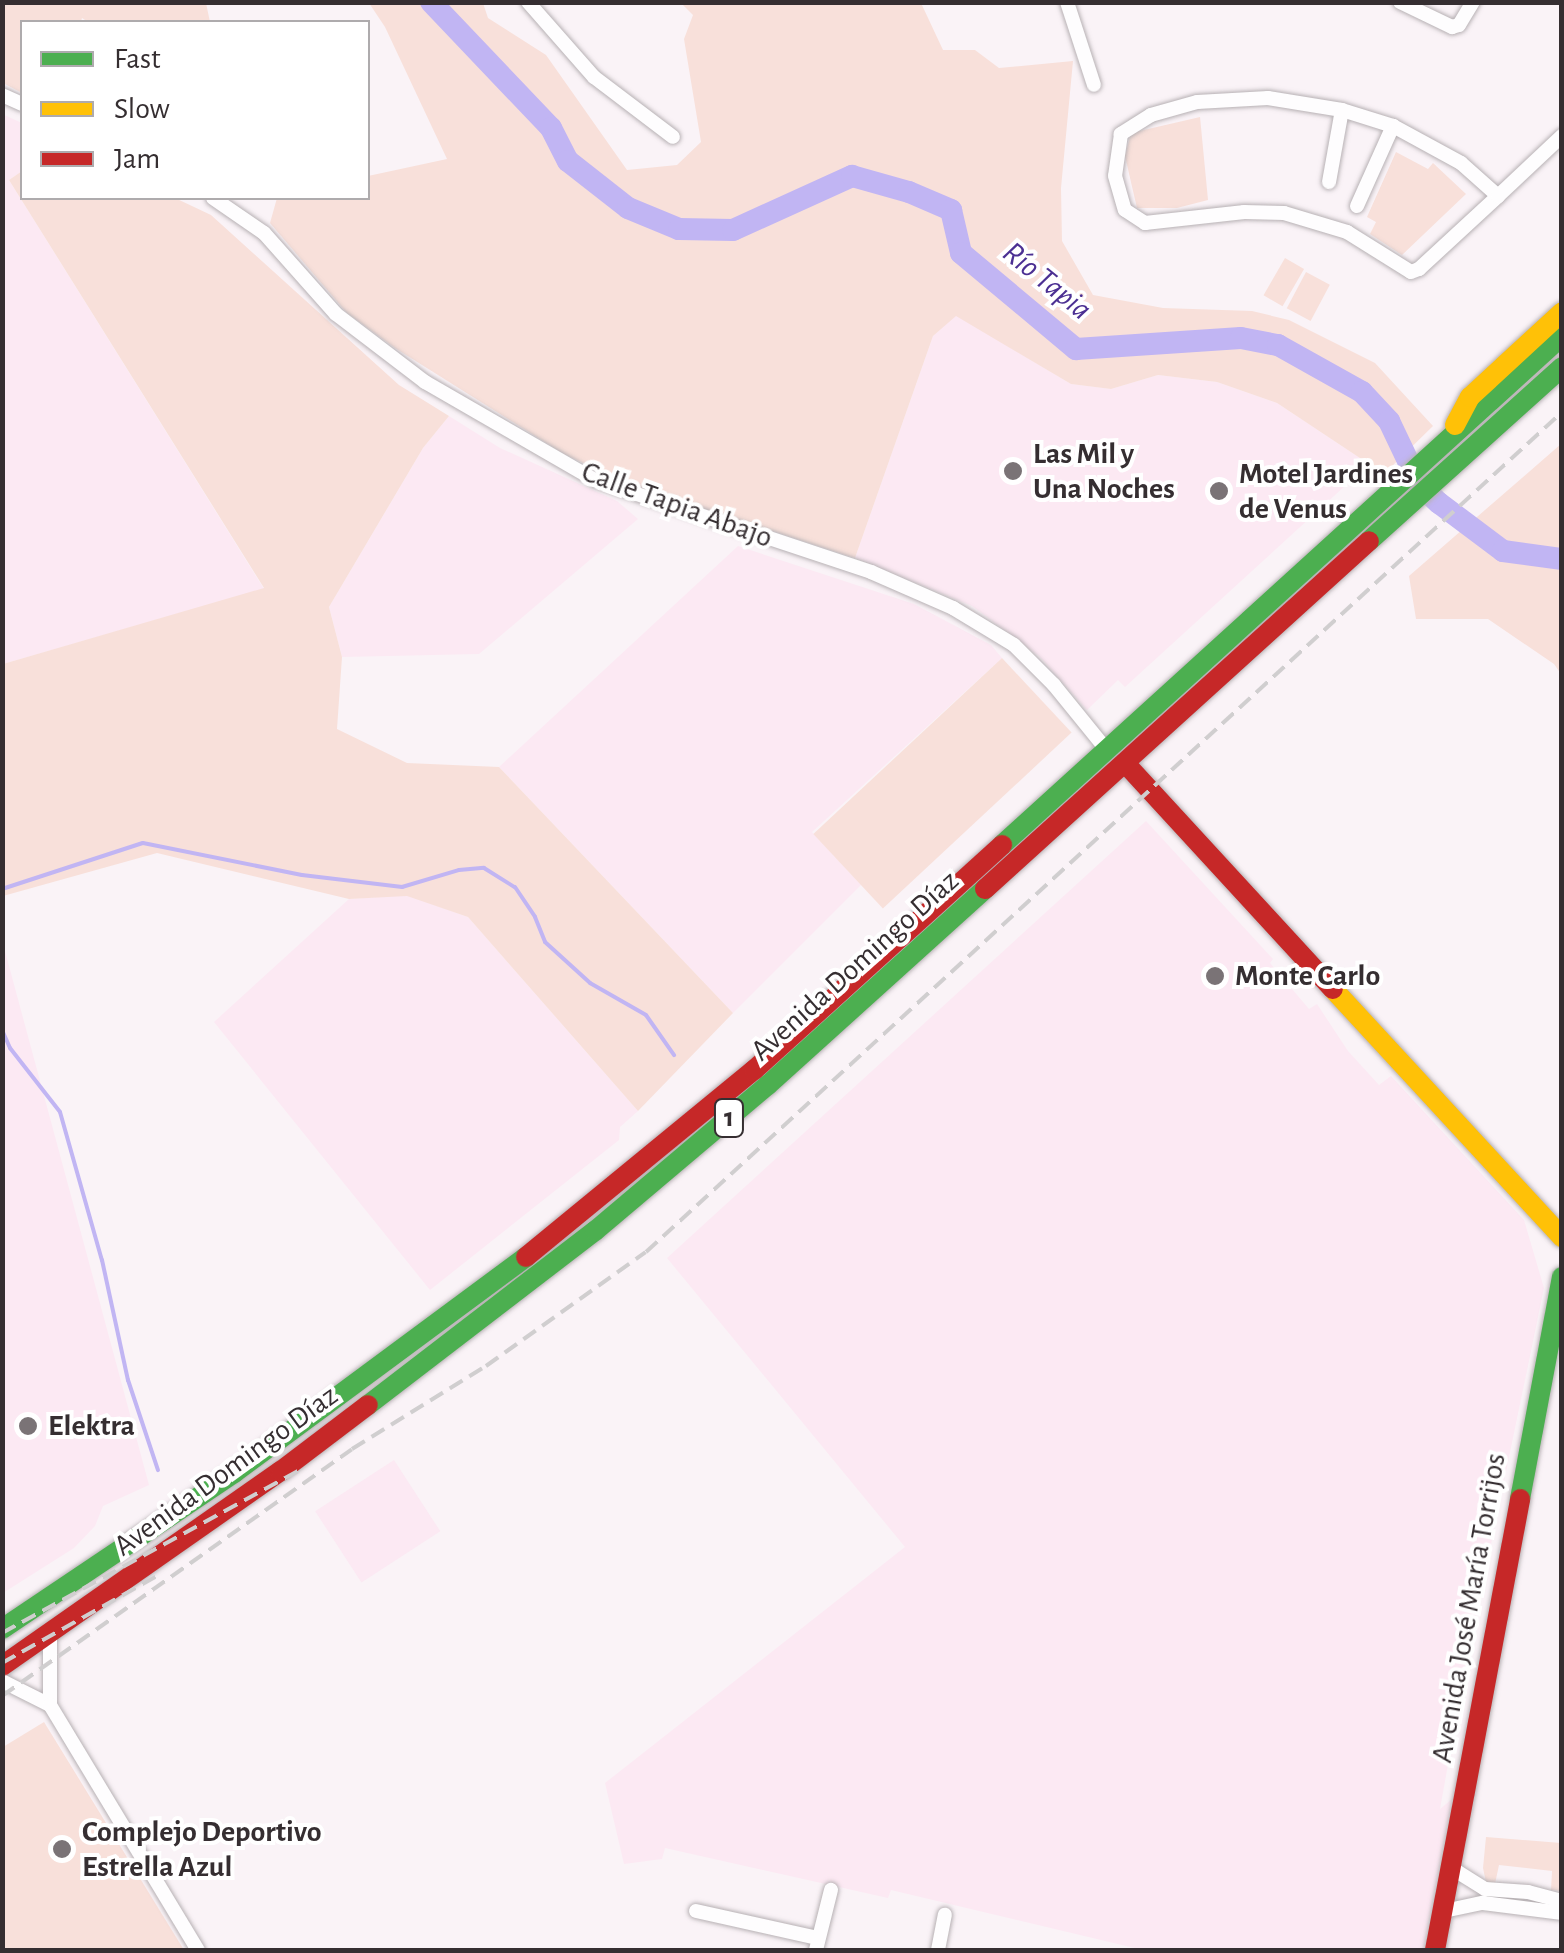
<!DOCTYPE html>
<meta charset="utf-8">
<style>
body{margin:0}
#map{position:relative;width:1564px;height:1953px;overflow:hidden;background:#faf3f7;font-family:"Alegreya Sans",sans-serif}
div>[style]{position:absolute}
.built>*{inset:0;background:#fce9f3;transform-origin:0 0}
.green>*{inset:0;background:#f8e0da;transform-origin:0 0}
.stream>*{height:4px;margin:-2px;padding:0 2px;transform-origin:2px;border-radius:2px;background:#c1b5f3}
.river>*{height:22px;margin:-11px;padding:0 11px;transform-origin:11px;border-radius:11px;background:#c1b5f3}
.roads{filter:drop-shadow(0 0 2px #b7b1b4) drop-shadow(0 0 2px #b7b1b4)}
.street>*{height:14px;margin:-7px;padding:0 7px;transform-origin:7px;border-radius:7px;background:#fefdfe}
.fast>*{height:20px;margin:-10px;padding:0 10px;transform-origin:10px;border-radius:10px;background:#4caf50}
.slow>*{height:20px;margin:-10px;padding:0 10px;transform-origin:10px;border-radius:10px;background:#ffc107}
.jam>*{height:20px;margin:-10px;padding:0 10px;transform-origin:10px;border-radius:10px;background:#c62828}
.rail>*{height:4px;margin-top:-2px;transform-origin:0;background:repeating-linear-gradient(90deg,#d0cecf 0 15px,transparent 0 23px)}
.dots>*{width:28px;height:28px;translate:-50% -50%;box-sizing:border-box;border:5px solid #fff;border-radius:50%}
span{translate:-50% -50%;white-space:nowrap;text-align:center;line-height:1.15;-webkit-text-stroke:8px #fff;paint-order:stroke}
.shield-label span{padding:2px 8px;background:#fff;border:2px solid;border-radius:8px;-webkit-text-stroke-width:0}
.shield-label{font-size:28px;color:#352e31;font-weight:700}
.poi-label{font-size:30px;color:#352e31;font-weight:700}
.left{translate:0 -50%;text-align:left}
.street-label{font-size:30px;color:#352e31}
.water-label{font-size:32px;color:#4c3093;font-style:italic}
.frame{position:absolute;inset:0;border:5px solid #352e31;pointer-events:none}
.legend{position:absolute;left:20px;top:20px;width:350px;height:180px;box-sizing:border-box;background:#fff;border:2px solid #aeabad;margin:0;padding:12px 18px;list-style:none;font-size:30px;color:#352e31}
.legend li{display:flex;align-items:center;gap:20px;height:50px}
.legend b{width:50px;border:2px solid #aeabad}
</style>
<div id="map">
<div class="built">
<i style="clip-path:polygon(2px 114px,22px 123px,22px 171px,9px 180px,264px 589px,3px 664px)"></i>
<i style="clip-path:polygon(956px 315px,1071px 384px,1111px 389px,1158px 375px,1217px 382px,1277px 403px,1369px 464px,1125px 687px,1118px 680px,1087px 710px,1039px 656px,972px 606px,855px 558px,933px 336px)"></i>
<i style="clip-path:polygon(449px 416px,500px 448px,617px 501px,638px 519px,479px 654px,342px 657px,329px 607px,423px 448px)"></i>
<i style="clip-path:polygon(738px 546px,914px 604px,991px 645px,1002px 658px,812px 832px,861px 885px,733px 1013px,499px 767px)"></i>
<i style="clip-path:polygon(1146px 821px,1273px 959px,1270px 963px,1309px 1009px,1317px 1004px,1348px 1051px,1379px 1085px,1391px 1076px,1524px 1220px,1544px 1288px,1465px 1670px,1440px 1809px,1452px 1799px,1423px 1950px,1143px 1950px,891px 1890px,888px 1898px,665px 1848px,662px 1859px,624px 1864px,605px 1783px,905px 1547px,667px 1258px)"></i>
<i style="clip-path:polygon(407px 895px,468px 917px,638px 1111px,620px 1127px,619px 1140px,430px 1290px,214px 1022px,349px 899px)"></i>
<i style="clip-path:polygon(2px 940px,149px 1485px,103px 1506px,95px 1526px,74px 1548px,3px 1593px)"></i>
<i style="left:394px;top:1460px;width:85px;height:94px;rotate:57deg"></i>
</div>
<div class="green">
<i style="clip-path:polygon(2px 3px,206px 3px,210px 22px,88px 22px,82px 18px,81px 22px,22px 22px,22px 93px,3px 83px)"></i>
<i style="clip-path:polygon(369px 3px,483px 3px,488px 18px,546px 55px,627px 170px,677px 165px,701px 142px,684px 39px,693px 15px,681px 3px,921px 3px,943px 50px,975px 50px,999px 68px,1073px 61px,1061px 188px,1062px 241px,1093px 295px,1163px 308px,1252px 311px,1289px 320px,1375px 363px,1433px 426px,1384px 474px,1277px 403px,1217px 382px,1158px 375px,1111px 389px,1071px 384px,956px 316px,933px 336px,855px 558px,626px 483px,564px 454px,395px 348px,346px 312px,270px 223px,277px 198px,368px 198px,368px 176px,447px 159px,385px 27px)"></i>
<i style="clip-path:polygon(1200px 117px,1208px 200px,1177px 208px,1137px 208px,1125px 156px,1131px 133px)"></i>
<i style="clip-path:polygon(1396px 152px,1428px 169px,1433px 163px,1466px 194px,1402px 255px,1370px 234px,1376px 222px,1367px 217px)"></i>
<i style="clip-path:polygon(22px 171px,22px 198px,175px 198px,211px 215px,399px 385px,449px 416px,423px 448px,329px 607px,342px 657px,337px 729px,407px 763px,499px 767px,733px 1013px,638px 1111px,468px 917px,407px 896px,349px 899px,157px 853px,3px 896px,3px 664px,264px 588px,9px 180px)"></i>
<i style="left:1285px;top:258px;width:22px;height:43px;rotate:30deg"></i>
<i style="left:1306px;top:272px;width:27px;height:41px;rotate:28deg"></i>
<i style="clip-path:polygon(1561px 444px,1561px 674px,1554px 664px,1488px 619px,1416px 619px,1409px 576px)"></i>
<i style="left:1002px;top:658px;width:102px;height:258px;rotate:47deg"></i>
<i style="clip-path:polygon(44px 1722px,184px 1950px,3px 1950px,3px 1747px)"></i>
<i style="clip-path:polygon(1486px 1837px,1561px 1843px,1561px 1891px,1551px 1890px,1552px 1871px,1499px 1865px,1495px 1884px,1486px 1882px,1483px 1868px)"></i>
</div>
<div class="stream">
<i style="left:2px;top:889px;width:148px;rotate:-18.1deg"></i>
<i style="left:143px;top:843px;width:162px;rotate:11.4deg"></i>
<i style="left:302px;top:875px;width:101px;rotate:6.8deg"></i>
<i style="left:402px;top:887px;width:59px;rotate:-16.6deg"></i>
<i style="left:459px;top:870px;width:25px;rotate:-5deg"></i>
<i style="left:484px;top:868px;width:36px;rotate:32deg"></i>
<i style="left:515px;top:887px;width:36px;rotate:56deg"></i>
<i style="left:535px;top:917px;width:27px;rotate:68deg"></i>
<i style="left:545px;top:942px;width:61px;rotate:42.3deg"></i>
<i style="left:590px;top:983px;width:64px;rotate:29.7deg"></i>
<i style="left:646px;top:1015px;width:49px;rotate:55deg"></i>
<i style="left:2px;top:1030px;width:20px;rotate:66deg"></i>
<i style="left:10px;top:1048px;width:81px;rotate:52deg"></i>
<i style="left:60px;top:1112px;width:154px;rotate:74.2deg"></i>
<i style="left:102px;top:1260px;width:123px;rotate:77.8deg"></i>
<i style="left:128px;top:1380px;width:95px;rotate:71.6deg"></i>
</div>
<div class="river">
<i style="left:431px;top:2px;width:174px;rotate:46.4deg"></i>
<i style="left:551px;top:128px;width:37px;rotate:63deg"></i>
<i style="left:568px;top:161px;width:76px;rotate:38.1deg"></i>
<i style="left:628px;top:208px;width:55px;rotate:22.4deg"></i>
<i style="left:679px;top:229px;width:54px;rotate:1.1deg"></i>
<i style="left:733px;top:230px;width:131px;rotate:-24.4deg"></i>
<i style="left:852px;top:176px;width:59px;rotate:15.7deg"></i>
<i style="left:909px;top:192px;width:46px;rotate:23.2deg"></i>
<i style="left:951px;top:210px;width:44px;rotate:76.9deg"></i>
<i style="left:961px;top:253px;width:150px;rotate:39.9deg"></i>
<i style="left:1076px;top:349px;width:165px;rotate:-3.8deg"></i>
<i style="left:1241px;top:338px;width:38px;rotate:11deg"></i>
<i style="left:1278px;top:345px;width:96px;rotate:29.2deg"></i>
<i style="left:1362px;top:392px;width:40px;rotate:47deg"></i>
<i style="left:1389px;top:421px;width:70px;rotate:64.5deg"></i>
<i style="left:1419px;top:484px;width:28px;rotate:44deg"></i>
<i style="left:1439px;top:503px;width:80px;rotate:36.9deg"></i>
<i style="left:1503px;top:551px;width:60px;rotate:7.7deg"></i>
</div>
<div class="roads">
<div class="street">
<i style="left:528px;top:2px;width:100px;rotate:48.7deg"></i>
<i style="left:594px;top:77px;width:99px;rotate:37.2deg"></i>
<i style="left:1067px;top:2px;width:87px;rotate:72deg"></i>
<i style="left:1400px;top:2px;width:58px;rotate:25.7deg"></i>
<i style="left:1452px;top:27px;width:7px;rotate:-16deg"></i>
<i style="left:1459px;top:25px;width:27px;rotate:-59deg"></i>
<i style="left:2px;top:95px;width:22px;rotate:24deg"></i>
<i style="left:1329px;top:182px;width:73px;rotate:-79.8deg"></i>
<i style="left:1498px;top:196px;width:50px;rotate:-138.3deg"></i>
<i style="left:1461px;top:163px;width:77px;rotate:-151.4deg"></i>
<i style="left:1393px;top:126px;width:53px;rotate:-162.6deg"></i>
<i style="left:1342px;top:110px;width:75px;rotate:-170.8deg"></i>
<i style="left:1268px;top:98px;width:71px;rotate:176.8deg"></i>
<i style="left:1197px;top:102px;width:48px;rotate:164.2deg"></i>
<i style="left:1151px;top:115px;width:36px;rotate:148deg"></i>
<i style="left:1121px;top:134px;width:42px;rotate:98.1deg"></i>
<i style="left:1115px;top:176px;width:35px;rotate:74deg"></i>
<i style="left:1125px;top:210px;width:24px;rotate:33deg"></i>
<i style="left:1145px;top:223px;width:100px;rotate:-6.3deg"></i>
<i style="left:1244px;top:212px;width:40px;rotate:1.4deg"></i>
<i style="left:1284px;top:213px;width:66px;rotate:16.8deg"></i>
<i style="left:1347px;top:232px;width:75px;rotate:32deg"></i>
<i style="left:1411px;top:272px;width:9px;rotate:-21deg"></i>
<i style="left:1419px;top:269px;width:108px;rotate:-42.7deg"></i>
<i style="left:1498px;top:196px;width:88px;rotate:-43.2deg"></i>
<i style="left:213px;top:198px;width:62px;rotate:34.5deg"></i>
<i style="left:264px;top:233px;width:108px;rotate:48.4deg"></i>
<i style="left:336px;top:314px;width:112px;rotate:37.4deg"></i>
<i style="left:425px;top:382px;width:196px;rotate:30deg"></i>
<i style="left:595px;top:480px;width:291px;rotate:18.4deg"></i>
<i style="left:871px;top:572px;width:90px;rotate:23.7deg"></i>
<i style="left:953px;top:608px;width:71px;rotate:31.2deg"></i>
<i style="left:1014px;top:645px;width:57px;rotate:45deg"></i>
<i style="left:1054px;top:685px;width:82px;rotate:50.9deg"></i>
<i style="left:1357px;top:206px;width:88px;rotate:-65.8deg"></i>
<i style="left:50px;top:1636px;width:69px;rotate:90deg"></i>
<i style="left:2px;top:1681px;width:54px;rotate:26.6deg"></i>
<i style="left:50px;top:1705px;width:286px;rotate:58.9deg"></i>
<i style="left:1453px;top:1869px;width:38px;rotate:32deg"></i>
<i style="left:1485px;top:1889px;width:43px;rotate:4deg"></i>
<i style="left:1528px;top:1892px;width:35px;rotate:15deg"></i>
<i style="left:696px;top:1911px;width:125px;rotate:12.5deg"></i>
<i style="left:1444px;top:1911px;width:40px;rotate:-12deg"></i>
<i style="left:1483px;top:1903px;width:80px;rotate:7.2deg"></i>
<i style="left:816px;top:1950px;width:62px;rotate:-76deg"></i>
<i style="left:938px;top:1950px;width:36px;rotate:-79deg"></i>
</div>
<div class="fast">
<i style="left:1369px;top:541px;width:260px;rotate:-42deg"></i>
<i style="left:1002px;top:845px;width:757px;rotate:-42.27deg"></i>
<i style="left:368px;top:1405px;width:286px;rotate:-37.5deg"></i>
<i style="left:595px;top:1231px;width:226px;rotate:-40.2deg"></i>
<i style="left:768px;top:1085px;width:292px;rotate:-42.1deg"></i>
<i style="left:1520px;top:1499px;width:226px;rotate:-79.3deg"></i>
<i style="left:2px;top:1629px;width:280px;rotate:-33.9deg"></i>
<i style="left:234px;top:1473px;width:363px;rotate:-36.5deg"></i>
</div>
<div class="slow">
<i style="left:1455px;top:425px;width:32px;rotate:-62deg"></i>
<i style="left:1470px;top:397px;width:125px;rotate:-42.7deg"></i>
<i style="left:1333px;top:989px;width:338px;rotate:47.3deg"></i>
</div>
<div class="jam">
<i style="left:1125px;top:763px;width:307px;rotate:47.4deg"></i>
<i style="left:985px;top:889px;width:518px;rotate:-42.18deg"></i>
<i style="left:526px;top:1257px;width:295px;rotate:-39.4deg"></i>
<i style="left:754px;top:1070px;width:335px;rotate:-42.2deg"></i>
<i style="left:2px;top:1666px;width:340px;rotate:-35deg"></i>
<i style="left:281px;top:1471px;width:109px;rotate:-37.2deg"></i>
<i style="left:1435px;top:1950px;width:459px;rotate:-79.3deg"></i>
</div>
</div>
<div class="rail">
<i style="left:2px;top:1633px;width:341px;rotate:-28.7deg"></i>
<i style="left:2px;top:1663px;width:176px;rotate:-29.3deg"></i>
<i style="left:2px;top:1696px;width:428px;rotate:-35.2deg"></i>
<i style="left:352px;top:1449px;width:158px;rotate:-31.8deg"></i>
<i style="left:486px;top:1366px;width:196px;rotate:-35.5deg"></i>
<i style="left:646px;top:1252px;width:1243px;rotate:-42.52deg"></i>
</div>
<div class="dots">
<i style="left:1013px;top:471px;background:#7a7376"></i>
<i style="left:1219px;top:491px;background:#7a7376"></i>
<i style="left:1215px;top:976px;background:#7a7376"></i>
<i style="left:28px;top:1426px;background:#7a7376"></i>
<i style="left:62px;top:1849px;background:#7a7376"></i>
</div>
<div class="shield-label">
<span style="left:729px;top:1118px">1</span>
</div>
<div class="poi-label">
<span class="left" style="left:1033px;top:471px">Las Mil y<br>Una Noches</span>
<span class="left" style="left:1239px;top:491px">Motel Jardines<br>de Venus</span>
<span class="left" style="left:1235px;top:976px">Monte Carlo</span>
<span class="left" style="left:48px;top:1426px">Elektra</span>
<span class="left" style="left:82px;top:1849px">Complejo Deportivo<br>Estrella Azul</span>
</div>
<div class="street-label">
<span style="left:677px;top:505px;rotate:20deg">Calle Tapia Abajo</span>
<span style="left:855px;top:966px;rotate:-42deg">Avenida Domingo Díaz</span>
<span style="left:226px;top:1471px;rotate:-36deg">Avenida Domingo Díaz</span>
<span style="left:1469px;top:1608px;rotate:-80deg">Avenida José María Torrijos</span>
</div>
<div class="water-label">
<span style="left:1047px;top:281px;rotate:39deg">Río Tapia</span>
</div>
<div class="frame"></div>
<ul class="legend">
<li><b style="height:12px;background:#4caf50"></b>Fast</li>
<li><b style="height:12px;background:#ffc107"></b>Slow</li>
<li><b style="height:12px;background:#c62828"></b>Jam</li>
</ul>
</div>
